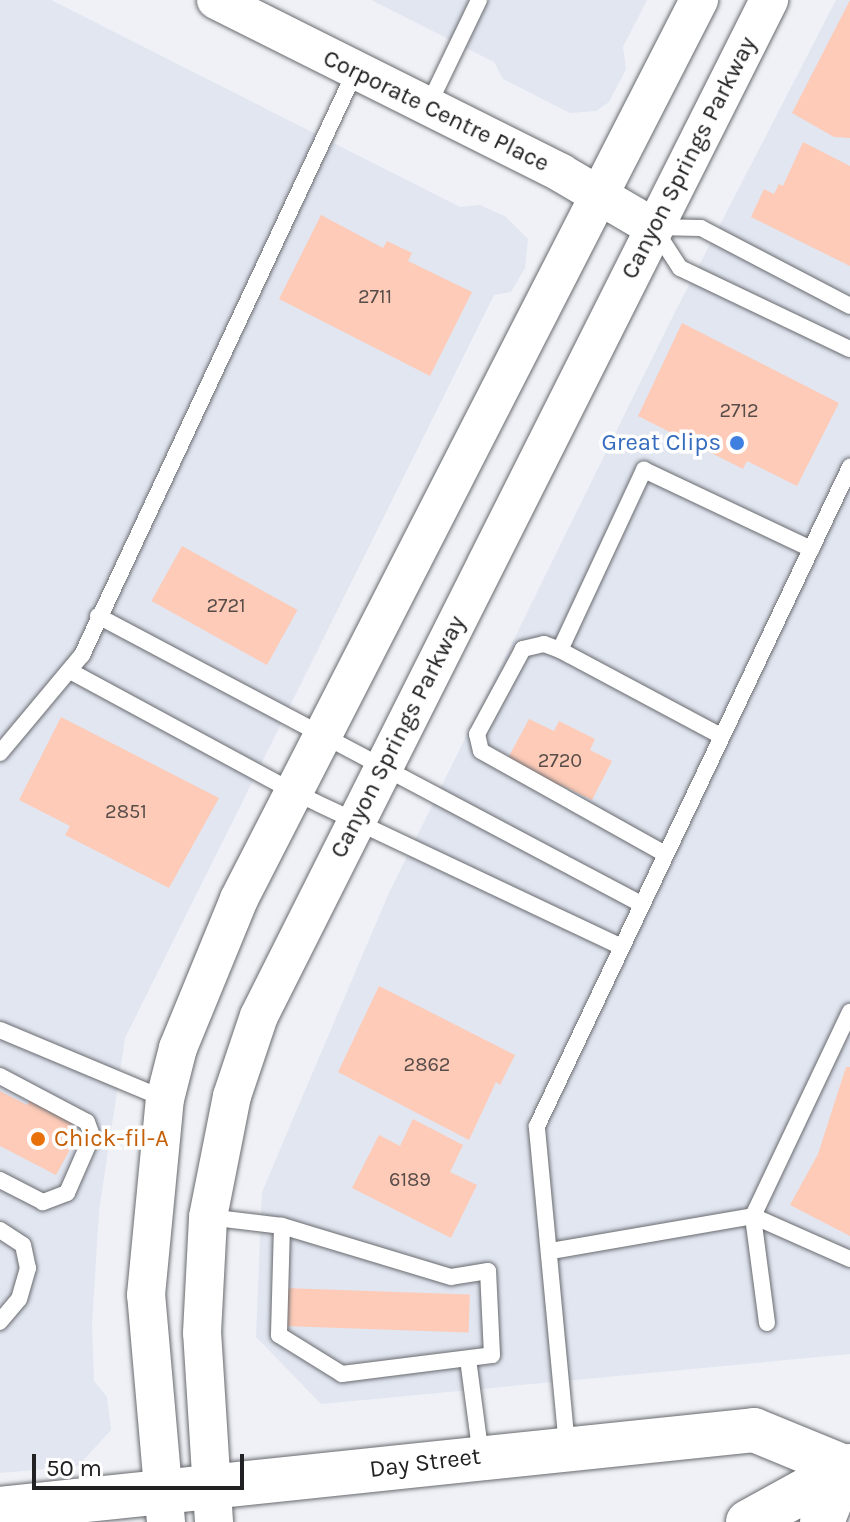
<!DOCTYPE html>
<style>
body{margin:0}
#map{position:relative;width:850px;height:1522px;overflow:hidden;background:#eff1f6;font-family:Karla,sans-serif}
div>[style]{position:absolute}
.built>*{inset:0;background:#e1e6f1}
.building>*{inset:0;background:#fdcbb8;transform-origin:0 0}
.roads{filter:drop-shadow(0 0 2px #696b6f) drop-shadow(0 0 2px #696b6f)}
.service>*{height:16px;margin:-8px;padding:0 8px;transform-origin:8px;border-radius:8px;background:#fff}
.tertiary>*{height:38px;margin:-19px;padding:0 19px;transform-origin:19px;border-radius:19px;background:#fff}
.secondary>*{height:44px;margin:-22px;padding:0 22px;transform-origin:22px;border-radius:22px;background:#fff}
.motorway>*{height:44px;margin:-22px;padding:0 22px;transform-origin:22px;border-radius:22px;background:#fff}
.dots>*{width:22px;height:22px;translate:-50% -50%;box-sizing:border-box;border:4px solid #fff;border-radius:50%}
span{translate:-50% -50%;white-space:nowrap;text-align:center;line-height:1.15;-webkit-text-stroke:7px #fff;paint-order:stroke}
.number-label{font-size:20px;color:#584c48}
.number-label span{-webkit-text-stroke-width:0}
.street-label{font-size:24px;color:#212123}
.shop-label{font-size:24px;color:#366cbe}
.right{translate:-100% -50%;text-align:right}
.food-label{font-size:24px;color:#c56008}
.left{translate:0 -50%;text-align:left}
.scale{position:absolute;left:32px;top:1454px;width:212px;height:36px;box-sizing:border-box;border:4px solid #212123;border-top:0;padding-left:10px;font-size:24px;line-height:28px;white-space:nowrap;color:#212123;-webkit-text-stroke:6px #fff;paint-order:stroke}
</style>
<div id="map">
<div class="built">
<i style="clip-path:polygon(0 0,51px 0,460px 207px,480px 205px,506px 217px,528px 239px,525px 268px,511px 292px,494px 295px,125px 1038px,99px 1211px,92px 1325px,94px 1381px,107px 1397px,111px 1430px,78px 1466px,0 1473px)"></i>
<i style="clip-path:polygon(371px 0,647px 0,623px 47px,626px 69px,609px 102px,596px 111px,570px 113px,503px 79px,494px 62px)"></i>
<i style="clip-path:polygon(836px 0,850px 0,850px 1354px,321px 1404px,256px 1337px,262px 1192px,388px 895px,675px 312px)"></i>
</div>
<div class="building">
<i style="clip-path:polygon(850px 0,850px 138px,834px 137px,792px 113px)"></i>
<i style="clip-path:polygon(803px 142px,850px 166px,850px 266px,751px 217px,764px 189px,774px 194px,779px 184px,783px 186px)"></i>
<i style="clip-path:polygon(321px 215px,383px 248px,387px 241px,412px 253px,408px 261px,472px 292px,430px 376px,279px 299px)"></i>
<i style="clip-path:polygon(682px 323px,839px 403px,797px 486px,747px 461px,743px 469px,638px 416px)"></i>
<i style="left:182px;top:546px;width:132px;height:63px;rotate:29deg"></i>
<i style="clip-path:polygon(61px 717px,219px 798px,169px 888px,65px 835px,70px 826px,19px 800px)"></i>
<i style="clip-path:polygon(529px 719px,554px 731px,559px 721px,595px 739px,590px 750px,612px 761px,592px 800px,561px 785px,557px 792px,508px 758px)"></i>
<i style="clip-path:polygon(379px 986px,515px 1055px,500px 1085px,496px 1082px,469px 1140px,338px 1072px)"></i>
<i style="clip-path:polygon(846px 1067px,850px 1067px,850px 1236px,790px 1205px,818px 1154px)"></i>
<i style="clip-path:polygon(0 1091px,27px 1105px,30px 1099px,73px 1121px,70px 1128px,79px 1133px,56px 1175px,0 1146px)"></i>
<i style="clip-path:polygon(413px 1119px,463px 1145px,450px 1172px,477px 1185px,451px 1238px,352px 1188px,379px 1135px,400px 1146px)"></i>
<i style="left:284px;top:1288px;width:186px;height:38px;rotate:2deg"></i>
</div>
<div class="roads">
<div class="service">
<i style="left:427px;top:108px;width:120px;rotate:-64.3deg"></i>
<i style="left:655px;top:227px;width:46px;rotate:1.2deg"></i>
<i style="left:701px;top:228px;width:168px;rotate:27.6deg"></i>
<i style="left:654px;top:228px;width:48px;rotate:57deg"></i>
<i style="left:680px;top:268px;width:188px;rotate:25.5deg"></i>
<i style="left:98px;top:616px;width:615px;rotate:27.94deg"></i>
<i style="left:560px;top:650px;width:17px;rotate:-159deg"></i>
<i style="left:544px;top:644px;width:22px;rotate:167deg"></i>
<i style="left:523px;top:649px;width:97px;rotate:118.4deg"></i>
<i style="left:477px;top:734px;width:17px;rotate:77deg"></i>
<i style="left:481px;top:751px;width:211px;rotate:29.2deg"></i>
<i style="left:70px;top:671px;width:257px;rotate:28.4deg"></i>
<i style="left:296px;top:793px;width:358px;rotate:25.3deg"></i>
<i style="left:721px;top:736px;width:183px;rotate:-151.9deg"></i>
<i style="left:560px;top:650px;width:199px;rotate:-65deg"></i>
<i style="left:644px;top:470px;width:185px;rotate:25.3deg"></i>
<i style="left:0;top:753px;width:128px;rotate:-50.1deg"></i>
<i style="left:82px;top:655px;width:644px;rotate:-64.91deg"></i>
<i style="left:0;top:1030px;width:179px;rotate:22.7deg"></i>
<i style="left:0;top:1076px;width:98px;rotate:27.9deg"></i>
<i style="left:87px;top:1122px;width:15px;rotate:70deg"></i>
<i style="left:92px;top:1136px;width:62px;rotate:113.7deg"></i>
<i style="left:67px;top:1193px;width:26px;rotate:159deg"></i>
<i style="left:43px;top:1202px;width:48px;rotate:-152.9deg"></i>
<i style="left:208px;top:1217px;width:75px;rotate:6.9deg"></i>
<i style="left:282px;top:1226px;width:109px;rotate:91.6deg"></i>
<i style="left:279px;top:1335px;width:74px;rotate:31.8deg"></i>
<i style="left:342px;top:1374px;width:151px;rotate:-7.2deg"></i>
<i style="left:492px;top:1355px;width:84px;rotate:-92.7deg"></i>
<i style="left:488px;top:1271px;width:37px;rotate:171deg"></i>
<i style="left:451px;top:1277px;width:177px;rotate:-163.2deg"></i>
<i style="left:0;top:1230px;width:27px;rotate:33deg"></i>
<i style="left:23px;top:1245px;width:24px;rotate:78deg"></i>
<i style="left:28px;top:1268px;width:32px;rotate:106deg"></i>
<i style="left:19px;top:1299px;width:30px;rotate:130deg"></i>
<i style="left:551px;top:1251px;width:205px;rotate:-9.8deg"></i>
<i style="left:753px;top:1216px;width:106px;rotate:23.9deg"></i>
<i style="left:767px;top:1323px;width:108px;rotate:-97.5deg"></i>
<i style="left:753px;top:1216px;width:226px;rotate:-64.6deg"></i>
<i style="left:468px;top:1359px;width:98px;rotate:82.4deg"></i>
<i style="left:567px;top:1446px;width:321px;rotate:-95.4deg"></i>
<i style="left:537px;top:1126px;width:730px;rotate:-64.59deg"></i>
</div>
<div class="tertiary">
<i style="left:216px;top:0;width:386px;rotate:26.6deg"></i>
<i style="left:561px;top:173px;width:107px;rotate:30.4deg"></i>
<i style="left:166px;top:1522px;width:228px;rotate:-95deg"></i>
<i style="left:146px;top:1295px;width:197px;rotate:-84.5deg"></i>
<i style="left:165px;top:1099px;width:53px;rotate:-75.7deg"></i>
<i style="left:178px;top:1048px;width:161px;rotate:-67.7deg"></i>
<i style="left:239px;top:899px;width:1010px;rotate:-62.9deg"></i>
<i style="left:214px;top:1522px;width:189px;rotate:-93.6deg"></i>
<i style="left:202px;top:1333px;width:116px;rotate:-87deg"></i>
<i style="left:208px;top:1217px;width:123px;rotate:-78.8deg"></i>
<i style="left:232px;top:1096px;width:84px;rotate:-71.4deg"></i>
<i style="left:259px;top:1016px;width:1137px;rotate:-63.34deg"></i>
</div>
<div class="secondary">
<i style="left:0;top:1509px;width:758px;rotate:-5.98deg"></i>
<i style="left:754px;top:1430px;width:97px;rotate:22.3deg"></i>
<i style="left:748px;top:1522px;width:116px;rotate:-28.8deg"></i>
</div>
<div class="motorway">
<i style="left:822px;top:1522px;width:59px;rotate:-68.2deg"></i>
</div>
</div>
<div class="dots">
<i style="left:737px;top:443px;background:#3f7fe0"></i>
<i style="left:38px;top:1139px;background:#e8710a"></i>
</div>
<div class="number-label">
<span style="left:375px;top:296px">2711</span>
<span style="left:739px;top:410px">2712</span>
<span style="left:226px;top:605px">2721</span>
<span style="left:560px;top:760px">2720</span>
<span style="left:126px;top:811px">2851</span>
<span style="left:427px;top:1064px">2862</span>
<span style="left:410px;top:1179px">6189</span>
</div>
<div class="street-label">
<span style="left:436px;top:111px;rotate:26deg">Corporate Centre Place</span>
<span style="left:689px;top:158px;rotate:-63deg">Canyon Springs Parkway</span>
<span style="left:398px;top:737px;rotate:-63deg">Canyon Springs Parkway</span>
<span style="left:425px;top:1463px;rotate:-7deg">Day Street</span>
</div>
<div class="shop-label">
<span class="right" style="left:721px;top:443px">Great Clips</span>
</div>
<div class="food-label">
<span class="left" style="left:54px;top:1139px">Chick-fil-A</span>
</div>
<div class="scale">50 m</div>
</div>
